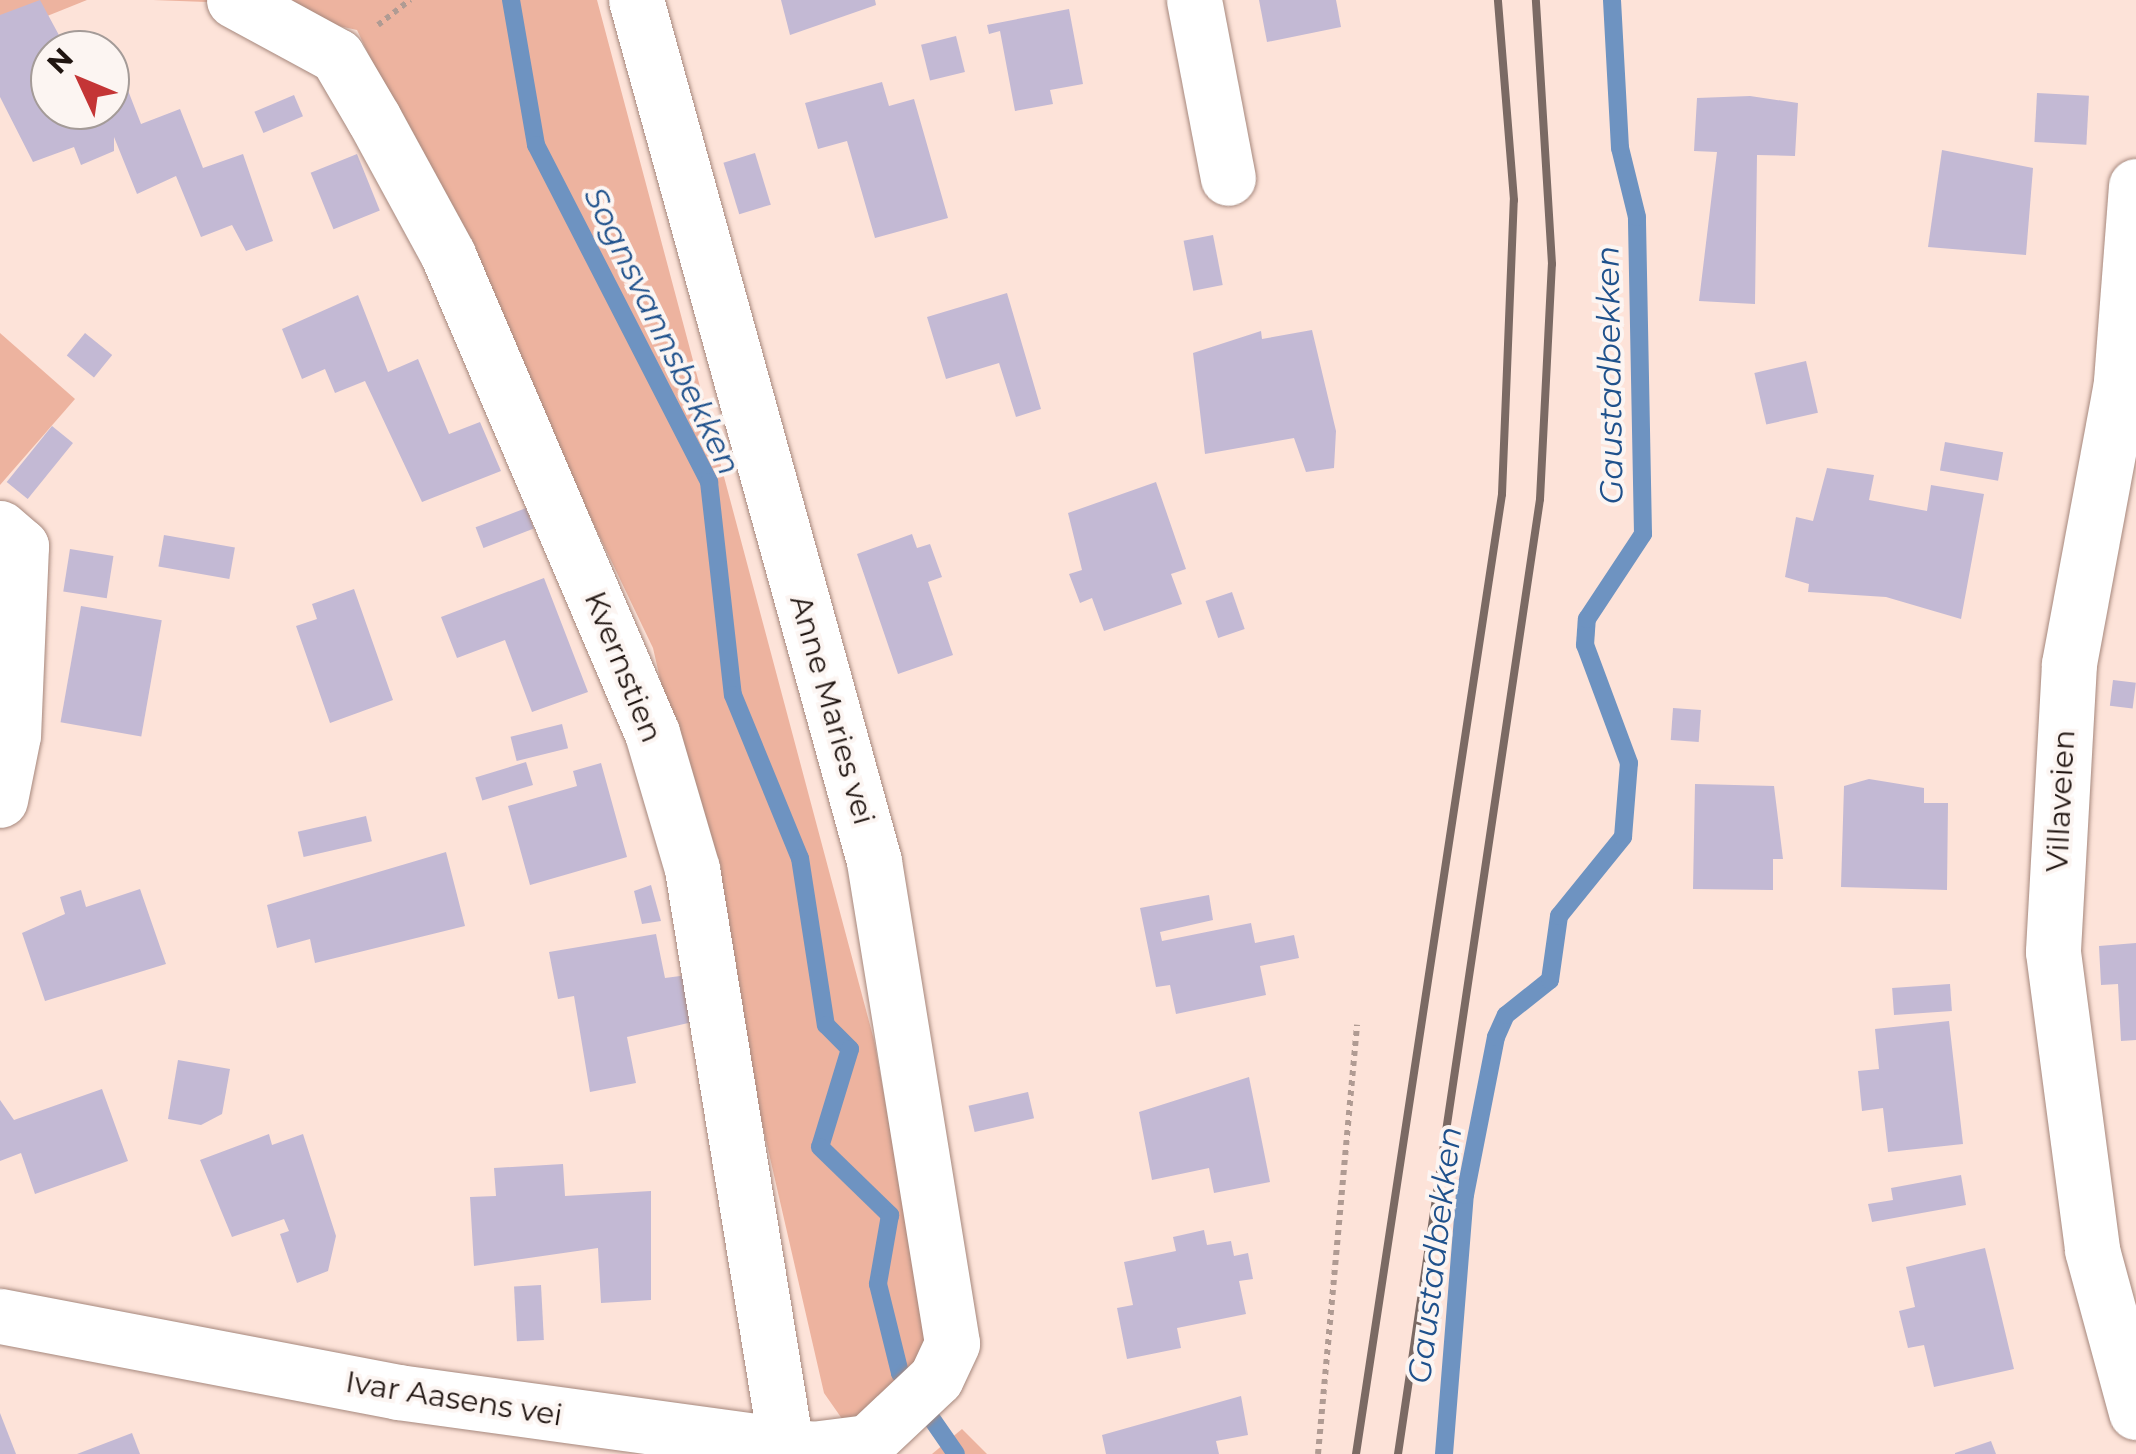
<!DOCTYPE html>
<style>
body{margin:0}
#map{position:relative;width:2136px;height:1454px;overflow:hidden;background:#fde3d9;font-family:Montserrat,sans-serif}
div>[style]{position:absolute}
.green>*{inset:0;background:#edb39f}
.stream>*{height:18px;margin:-9px;padding:0 9px;transform-origin:9px;border-radius:9px;background:#6e93c1}
.building>*{inset:0;background:#c3b9d4;transform-origin:0 0}
.path>*{height:6px;margin-top:-3px;transform-origin:0;background:repeating-linear-gradient(90deg,#b09b93 0 5px,transparent 0 10px)}
.roads{filter:drop-shadow(0 0 2px #a6887d) drop-shadow(0 0 2px #a6887d)}
.street>*{height:55px;margin:-27.5px;padding:0 27.5px;transform-origin:27.5px;border-radius:27.5px;background:#fff}
.rail>*{height:8px;margin:-4px;padding:0 4px;transform-origin:4px;border-radius:4px;background:#7b6a64}
span{translate:-50% -50%;white-space:nowrap;text-align:center;line-height:1.15;-webkit-text-stroke:8px #fcf5f2;paint-order:stroke}
.street-label{font-size:30px;color:#201511}
.water-label{font-size:32px;color:#1f518c;font-style:italic}
.north{position:absolute;left:30px;top:30px;width:100px;height:100px;box-sizing:border-box;background:#fcf5f2;border:2px solid #a49b98;border-radius:50%;rotate:314deg;font-size:28px;font-weight:700;line-height:40px;text-align:center;color:#201511}
.north::after{content:'';display:block;margin:auto;width:35px;height:45px;background:#c43536;clip-path:polygon(50% 0,100% 100%,50% 72%,0 100%)}
</style>
<div id="map">
<div class="green">
<i style="clip-path:polygon(0 0,87px 0,0 35px)"></i>
<i style="clip-path:polygon(153px 0,597px 0,874px 1040px,930px 1349px,884px 1416px,845px 1423px,824px 1393px,653px 648px,357px 30px,233px 3px)"></i>
<i style="clip-path:polygon(0 333px,75px 399px,0 485px)"></i>
<i style="clip-path:polygon(962px 1429px,987px 1454px,932px 1454px)"></i>
</div>
<div class="stream">
<i style="left:511px;top:0;width:147px;rotate:80.2deg"></i>
<i style="left:536px;top:145px;width:379px;rotate:62.8deg"></i>
<i style="left:709px;top:482px;width:214px;rotate:83.6deg"></i>
<i style="left:733px;top:695px;width:176px;rotate:67.7deg"></i>
<i style="left:800px;top:858px;width:169px;rotate:81.2deg"></i>
<i style="left:826px;top:1025px;width:34px;rotate:45deg"></i>
<i style="left:850px;top:1049px;width:102px;rotate:107deg"></i>
<i style="left:820px;top:1147px;width:98px;rotate:44.2deg"></i>
<i style="left:890px;top:1215px;width:70px;rotate:99.9deg"></i>
<i style="left:878px;top:1284px;width:92px;rotate:76.1deg"></i>
<i style="left:900px;top:1373px;width:98px;rotate:55.3deg"></i>
<i style="left:1444px;top:1454px;width:260px;rotate:-85.4deg"></i>
<i style="left:1465px;top:1195px;width:161px;rotate:-78.9deg"></i>
<i style="left:1496px;top:1037px;width:24px;rotate:-66deg"></i>
<i style="left:1506px;top:1015px;width:56px;rotate:-38.5deg"></i>
<i style="left:1550px;top:980px;width:65px;rotate:-82deg"></i>
<i style="left:1559px;top:916px;width:102px;rotate:-51deg"></i>
<i style="left:1623px;top:837px;width:74px;rotate:-85.4deg"></i>
<i style="left:1629px;top:763px;width:126px;rotate:-110.4deg"></i>
<i style="left:1585px;top:645px;width:26px;rotate:-86deg"></i>
<i style="left:1587px;top:619px;width:102px;rotate:-56.6deg"></i>
<i style="left:1643px;top:534px;width:317px;rotate:-91.1deg"></i>
<i style="left:1637px;top:217px;width:71px;rotate:-103.8deg"></i>
<i style="left:1620px;top:148px;width:148px;rotate:-93.1deg"></i>
</div>
<div class="building">
<i style="clip-path:polygon(40px 0,67px 50px,50px 50px,50px 110px,110px 110px,117px 62px,141px 124px,180px 109px,203px 168px,243px 154px,273px 241px,246px 251px,232px 225px,201px 237px,176px 176px,137px 194px,114px 137px,114px 151px,81px 165px,74px 147px,33px 162px,0 97px,0 15px)"></i>
<i style="clip-path:polygon(781px 0,875px 0,876px 5px,790px 35px)"></i>
<i style="clip-path:polygon(1259px 0,1336px 0,1341px 27px,1267px 42px)"></i>
<i style="clip-path:polygon(1069px 9px,1083px 84px,1050px 90px,1053px 104px,1015px 111px,1000px 31px,989px 34px,987px 25px)"></i>
<i style="left:956px;top:36px;width:37px;height:36px;rotate:76deg"></i>
<i style="clip-path:polygon(882px 82px,889px 106px,914px 99px,948px 218px,875px 238px,847px 141px,818px 149px,805px 103px)"></i>
<i style="left:2037px;top:93px;width:52px;height:49px;rotate:3deg"></i>
<i style="left:294px;top:95px;width:23px;height:43px;rotate:67deg"></i>
<i style="clip-path:polygon(1750px 96px,1798px 103px,1795px 156px,1757px 155px,1755px 304px,1699px 301px,1717px 152px,1694px 151px,1697px 98px)"></i>
<i style="clip-path:polygon(1942px 150px,2033px 168px,2026px 255px,1928px 247px)"></i>
<i style="left:755px;top:153px;width:54px;height:33px;rotate:73deg"></i>
<i style="left:357px;top:154px;width:61px;height:50px;rotate:68deg"></i>
<i style="left:1213px;top:235px;width:51px;height:30px;rotate:79deg"></i>
<i style="clip-path:polygon(1007px 293px,1041px 409px,1016px 417px,999px 363px,946px 379px,927px 317px)"></i>
<i style="clip-path:polygon(358px 295px,388px 372px,418px 359px,449px 434px,480px 422px,501px 471px,422px 502px,365px 381px,335px 393px,325px 369px,302px 379px,282px 329px)"></i>
<i style="clip-path:polygon(1312px 330px,1336px 431px,1334px 468px,1306px 472px,1294px 438px,1205px 454px,1193px 353px,1261px 331px,1262px 339px)"></i>
<i style="left:85px;top:333px;width:35px;height:29px;rotate:39deg"></i>
<i style="left:1806px;top:361px;width:53px;height:53px;rotate:77deg"></i>
<i style="left:52px;top:426px;width:27px;height:72px;rotate:39deg"></i>
<i style="left:1945px;top:442px;width:59px;height:29px;rotate:10deg"></i>
<i style="clip-path:polygon(1827px 468px,1874px 475px,1869px 500px,1927px 511px,1931px 485px,1984px 494px,1961px 619px,1886px 597px,1808px 592px,1809px 584px,1785px 577px,1796px 517px,1813px 521px)"></i>
<i style="clip-path:polygon(1156px 482px,1186px 569px,1171px 574px,1182px 604px,1104px 631px,1092px 598px,1080px 603px,1069px 574px,1082px 570px,1068px 513px)"></i>
<i style="left:526px;top:508px;width:22px;height:54px;rotate:69deg"></i>
<i style="clip-path:polygon(912px 534px,917px 548px,930px 544px,942px 577px,928px 582px,953px 655px,898px 674px,857px 554px)"></i>
<i style="left:164px;top:535px;width:72px;height:32px;rotate:10deg"></i>
<i style="left:70px;top:549px;width:44px;height:43px;rotate:9deg"></i>
<i style="clip-path:polygon(544px 578px,588px 692px,532px 712px,505px 640px,457px 658px,441px 617px)"></i>
<i style="clip-path:polygon(354px 589px,393px 700px,330px 723px,296px 626px,317px 619px,312px 604px)"></i>
<i style="left:1232px;top:592px;width:39px;height:28px;rotate:71deg"></i>
<i style="left:81px;top:606px;width:82px;height:118px;rotate:10deg"></i>
<i style="left:2113px;top:680px;width:23px;height:26px;rotate:7deg"></i>
<i style="left:1673px;top:708px;width:28px;height:32px;rotate:4deg"></i>
<i style="left:562px;top:724px;width:25px;height:53px;rotate:76deg"></i>
<i style="left:526px;top:762px;width:24px;height:53px;rotate:73deg"></i>
<i style="clip-path:polygon(601px 763px,627px 857px,530px 885px,508px 806px,577px 786px,573px 771px)"></i>
<i style="clip-path:polygon(1869px 779px,1924px 788px,1924px 803px,1948px 803px,1947px 890px,1841px 887px,1844px 786px)"></i>
<i style="clip-path:polygon(1695px 784px,1774px 786px,1783px 859px,1773px 859px,1773px 890px,1693px 889px)"></i>
<i style="left:366px;top:816px;width:26px;height:70px;rotate:77deg"></i>
<i style="clip-path:polygon(446px 852px,465px 926px,315px 963px,310px 939px,277px 948px,267px 905px)"></i>
<i style="clip-path:polygon(651px 885px,661px 921px,642px 924px,634px 891px)"></i>
<i style="clip-path:polygon(140px 889px,166px 964px,45px 1001px,22px 933px,65px 914px,60px 897px,81px 890px,86px 907px)"></i>
<i style="clip-path:polygon(1209px 895px,1213px 920px,1160px 932px,1162px 941px,1251px 923px,1255px 943px,1294px 935px,1299px 958px,1260px 966px,1266px 995px,1176px 1014px,1170px 985px,1156px 987px,1140px 908px)"></i>
<i style="clip-path:polygon(656px 934px,665px 978px,688px 975px,697px 1021px,627px 1037px,636px 1083px,590px 1092px,574px 996px,558px 999px,549px 952px)"></i>
<i style="clip-path:polygon(2136px 943px,2136px 1040px,2121px 1041px,2118px 984px,2101px 985px,2099px 946px)"></i>
<i style="left:1950px;top:984px;width:27px;height:58px;rotate:86deg"></i>
<i style="clip-path:polygon(1949px 1021px,1963px 1144px,1888px 1152px,1883px 1108px,1862px 1111px,1858px 1071px,1879px 1069px,1875px 1029px)"></i>
<i style="clip-path:polygon(178px 1060px,230px 1069px,222px 1114px,201px 1125px,168px 1119px)"></i>
<i style="clip-path:polygon(1249px 1077px,1270px 1182px,1214px 1193px,1209px 1168px,1152px 1180px,1139px 1112px)"></i>
<i style="clip-path:polygon(102px 1089px,128px 1161px,35px 1194px,21px 1153px,0 1161px,0 1100px,14px 1120px)"></i>
<i style="left:1028px;top:1092px;width:27px;height:61px;rotate:77deg"></i>
<i style="clip-path:polygon(269px 1134px,272px 1145px,303px 1134px,336px 1236px,328px 1271px,297px 1283px,280px 1234px,289px 1231px,284px 1219px,232px 1237px,200px 1160px)"></i>
<i style="clip-path:polygon(563px 1164px,565px 1196px,651px 1191px,651px 1300px,601px 1303px,598px 1248px,474px 1266px,470px 1197px,496px 1196px,494px 1168px)"></i>
<i style="clip-path:polygon(1961px 1175px,1966px 1205px,1872px 1222px,1868px 1204px,1893px 1200px,1891px 1188px)"></i>
<i style="clip-path:polygon(1204px 1230px,1207px 1245px,1231px 1241px,1234px 1256px,1248px 1253px,1253px 1279px,1239px 1281px,1246px 1314px,1177px 1328px,1181px 1348px,1127px 1359px,1117px 1308px,1133px 1305px,1124px 1262px,1176px 1251px,1173px 1237px)"></i>
<i style="clip-path:polygon(1985px 1248px,2014px 1369px,1934px 1387px,1924px 1345px,1908px 1348px,1899px 1311px,1915px 1307px,1906px 1267px)"></i>
<i style="left:541px;top:1285px;width:55px;height:27px;rotate:87deg"></i>
<i style="clip-path:polygon(1241px 1396px,1248px 1435px,1216px 1441px,1219px 1454px,1106px 1454px,1102px 1435px)"></i>
<i style="clip-path:polygon(0 1413px,16px 1454px,0 1454px)"></i>
<i style="clip-path:polygon(132px 1433px,140px 1454px,77px 1454px)"></i>
<i style="clip-path:polygon(1991px 1441px,1996px 1454px,1955px 1454px,1955px 1453px)"></i>
</div>
<div class="path">
<i style="left:378px;top:25px;width:41px;rotate:-38deg"></i>
<i style="left:1318px;top:1454px;width:431px;rotate:-84.8deg"></i>
</div>
<div class="roads">
<div class="street">
<i style="left:234px;top:0;width:117px;rotate:28.5deg"></i>
<i style="left:337px;top:56px;width:73px;rotate:59.6deg"></i>
<i style="left:374px;top:119px;width:155px;rotate:61.4deg"></i>
<i style="left:448px;top:255px;width:520px;rotate:66.89deg"></i>
<i style="left:652px;top:733px;width:142px;rotate:73.6deg"></i>
<i style="left:692px;top:869px;width:579px;rotate:80.75deg"></i>
<i style="left:1194px;top:0;width:181px;rotate:79.2deg"></i>
<i style="left:2136px;top:186px;width:198px;rotate:94.4deg"></i>
<i style="left:2121px;top:383px;width:286px;rotate:100.5deg"></i>
<i style="left:2069px;top:664px;width:288px;rotate:93.2deg"></i>
<i style="left:2053px;top:952px;width:301px;rotate:82.5deg"></i>
<i style="left:2092px;top:1250px;width:168px;rotate:74.8deg"></i>
<i style="left:0;top:528px;width:28px;rotate:41deg"></i>
<i style="left:21px;top:546px;width:189px;rotate:92.4deg"></i>
<i style="left:13px;top:735px;width:66px;rotate:101.3deg"></i>
<i style="left:0;top:1316px;width:405px;rotate:10.8deg"></i>
<i style="left:398px;top:1392px;width:418px;rotate:7.8deg"></i>
<i style="left:812px;top:1449px;width:56px;rotate:-7.1deg"></i>
<i style="left:868px;top:1442px;width:93px;rotate:-43.3deg"></i>
<i style="left:936px;top:1378px;width:38px;rotate:-65deg"></i>
<i style="left:952px;top:1343px;width:488px;rotate:-99.2deg"></i>
<i style="left:874px;top:861px;width:893px;rotate:-105.45deg"></i>
</div>
</div>
<div class="rail">
<i style="left:1356px;top:1454px;width:971px;rotate:-81.35deg"></i>
<i style="left:1502px;top:494px;width:294px;rotate:-87.7deg"></i>
<i style="left:1514px;top:200px;width:201px;rotate:-94.6deg"></i>
<i style="left:1398px;top:1454px;width:965px;rotate:-81.54deg"></i>
<i style="left:1540px;top:499px;width:235px;rotate:-87.1deg"></i>
<i style="left:1552px;top:264px;width:264px;rotate:-93.5deg"></i>
</div>
<div class="street-label">
<span style="left:623px;top:667px;rotate:68deg">Kvernstien</span>
<span style="left:832px;top:710px;rotate:74deg">Anne Maries vei</span>
<span style="left:2061px;top:801px;rotate:-87deg">Villaveien</span>
<span style="left:454px;top:1399px;rotate:9deg">Ivar Aasens vei</span>
</div>
<div class="water-label">
<span style="left:662px;top:331px;rotate:64deg">Sognsvannsbekken</span>
<span style="left:1610px;top:375px;rotate:-91deg">Gaustadbekken</span>
<span style="left:1435px;top:1255px;rotate:-83deg">Gaustadbekken</span>
</div>
<div class="north">N</div>
</div>
